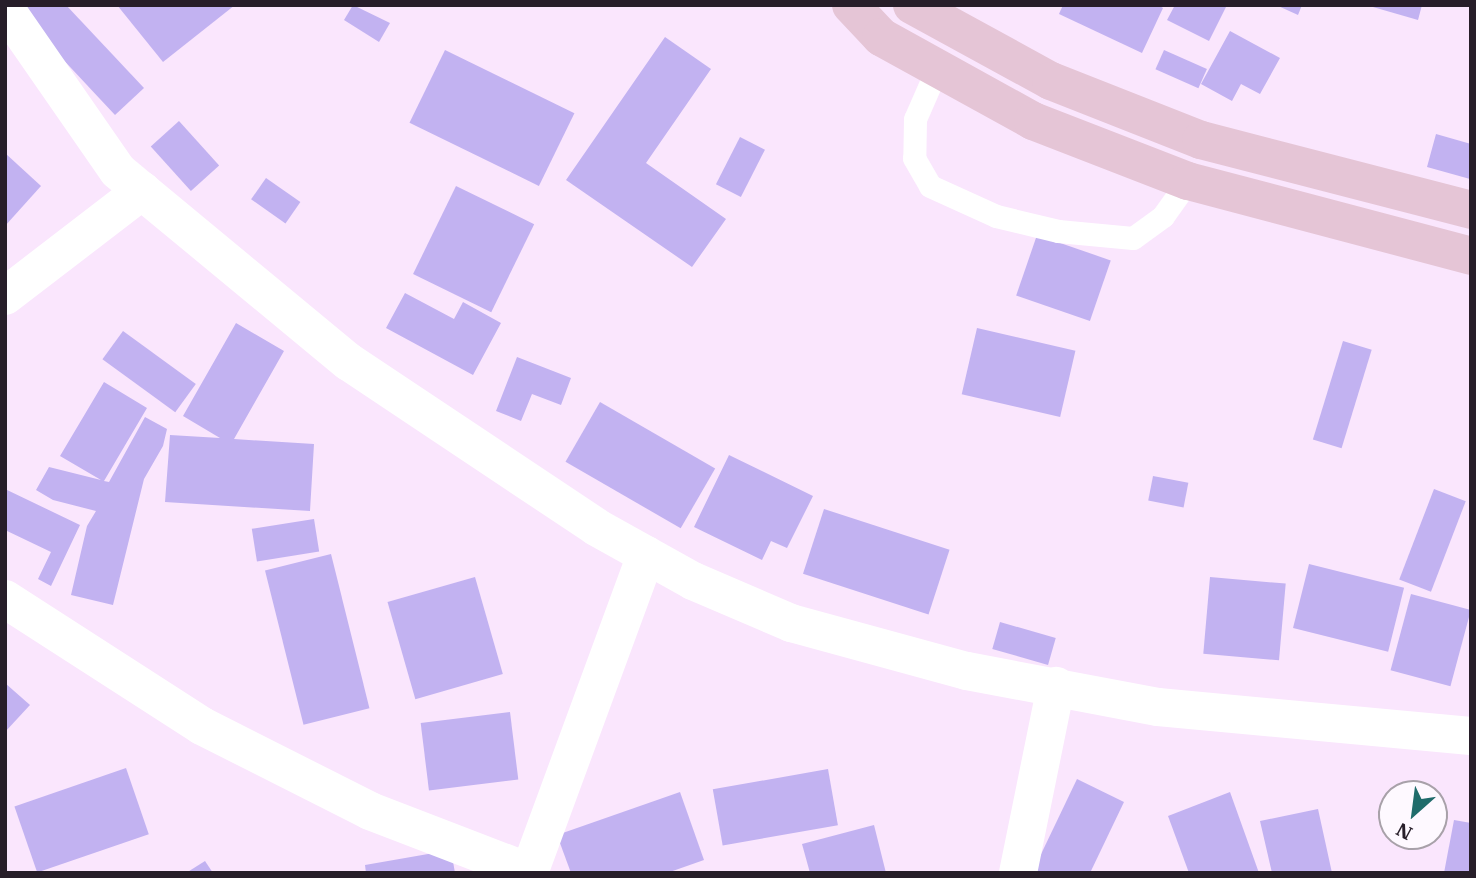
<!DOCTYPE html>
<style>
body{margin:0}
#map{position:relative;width:1476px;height:878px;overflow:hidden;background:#fae6fd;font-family:"IBM Plex Serif",serif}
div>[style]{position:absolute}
.building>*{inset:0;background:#c2b2f1;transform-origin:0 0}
.service>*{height:23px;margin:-11.5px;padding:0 11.5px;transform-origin:11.5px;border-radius:11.5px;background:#fff}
.minor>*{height:38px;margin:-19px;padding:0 19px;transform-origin:19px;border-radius:19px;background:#fff}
.primary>*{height:38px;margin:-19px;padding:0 19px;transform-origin:19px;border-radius:19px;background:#e5c5d6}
span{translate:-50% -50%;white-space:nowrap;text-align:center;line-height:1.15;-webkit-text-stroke:6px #fef9ff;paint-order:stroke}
.frame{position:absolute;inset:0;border:7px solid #271e29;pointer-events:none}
.north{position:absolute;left:1378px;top:780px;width:70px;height:70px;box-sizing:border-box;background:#fef9ff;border:2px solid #a8a1a9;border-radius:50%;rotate:208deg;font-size:19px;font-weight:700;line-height:28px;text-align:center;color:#271e29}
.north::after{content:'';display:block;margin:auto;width:24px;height:32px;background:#206c6b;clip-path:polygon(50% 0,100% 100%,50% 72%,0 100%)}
</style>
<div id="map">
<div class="building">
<i style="clip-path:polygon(12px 5px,66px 5px,144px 88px,115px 115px)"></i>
<i style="clip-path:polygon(117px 5px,235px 5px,163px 62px)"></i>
<i style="clip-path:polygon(353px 5px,390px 23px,379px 42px,344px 20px)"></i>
<i style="clip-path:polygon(1063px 5px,1158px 5px,1163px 8px,1142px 53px,1059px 14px)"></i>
<i style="clip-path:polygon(1175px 5px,1227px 5px,1209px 41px,1167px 20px)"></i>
<i style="clip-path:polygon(1276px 5px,1302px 5px,1298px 15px)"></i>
<i style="clip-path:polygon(1366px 5px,1422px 5px,1418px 20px)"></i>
<i style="clip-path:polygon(1230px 31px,1280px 58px,1260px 94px,1241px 84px,1232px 101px,1201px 84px)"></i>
<i style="clip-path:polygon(665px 37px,711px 69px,646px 163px,726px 219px,692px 267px,566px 180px)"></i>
<i style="left:445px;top:50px;width:144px;height:81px;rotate:26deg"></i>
<i style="left:1164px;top:50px;width:47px;height:21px;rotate:24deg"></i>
<i style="left:179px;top:121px;width:60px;height:38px;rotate:48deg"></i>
<i style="clip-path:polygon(1436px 134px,1471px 144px,1470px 179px,1427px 167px)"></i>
<i style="left:740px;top:137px;width:28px;height:53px;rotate:27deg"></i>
<i style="clip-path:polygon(5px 153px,41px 186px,5px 226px)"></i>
<i style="left:266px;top:178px;width:42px;height:26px;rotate:35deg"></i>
<i style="left:456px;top:186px;width:87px;height:98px;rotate:26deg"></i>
<i style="left:1037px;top:235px;width:78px;height:64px;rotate:19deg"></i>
<i style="clip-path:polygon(405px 293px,454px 319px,463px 302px,501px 323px,473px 375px,386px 328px)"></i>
<i style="clip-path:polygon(236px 323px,284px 351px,234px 439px,314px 444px,310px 511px,165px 502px,170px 435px,220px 438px,183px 416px)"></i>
<i style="left:977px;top:328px;width:101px;height:68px;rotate:13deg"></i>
<i style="left:123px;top:331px;width:90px;height:35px;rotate:36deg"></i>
<i style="left:1343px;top:341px;width:30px;height:103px;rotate:17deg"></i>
<i style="clip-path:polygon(517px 357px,571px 378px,561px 405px,532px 394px,521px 421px,496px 411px)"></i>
<i style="clip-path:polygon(104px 382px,147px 408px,104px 481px,109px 482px,145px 417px,167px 429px,163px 446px,144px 479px,113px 605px,71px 595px,87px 526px,96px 511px,53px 500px,36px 490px,49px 467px,101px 480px,60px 456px)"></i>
<i style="left:600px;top:402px;width:133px;height:69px;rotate:30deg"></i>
<i style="clip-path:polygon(729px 455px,813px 496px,787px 548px,771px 541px,762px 560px,694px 527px)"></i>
<i style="left:1153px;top:476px;width:36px;height:25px;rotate:11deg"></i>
<i style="clip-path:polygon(5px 489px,80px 525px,51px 586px,38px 579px,51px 552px,5px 530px)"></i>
<i style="left:1434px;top:489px;width:34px;height:97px;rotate:21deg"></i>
<i style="left:824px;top:509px;width:132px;height:68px;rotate:18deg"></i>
<i style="left:314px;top:519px;width:33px;height:63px;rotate:81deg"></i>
<i style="left:331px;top:554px;width:159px;height:68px;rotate:76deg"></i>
<i style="left:1309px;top:564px;width:98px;height:66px;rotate:14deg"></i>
<i style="left:475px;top:577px;width:101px;height:91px;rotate:74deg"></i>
<i style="left:1210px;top:577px;width:76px;height:77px;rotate:5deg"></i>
<i style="left:1411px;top:594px;width:62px;height:79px;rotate:15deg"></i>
<i style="left:1000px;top:622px;width:58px;height:28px;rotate:16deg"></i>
<i style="clip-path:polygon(5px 683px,30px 705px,5px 732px)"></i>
<i style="left:510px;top:712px;width:68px;height:90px;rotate:83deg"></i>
<i style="left:126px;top:768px;width:70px;height:118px;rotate:71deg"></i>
<i style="left:828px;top:769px;width:57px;height:117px;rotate:80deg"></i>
<i style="clip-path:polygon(1077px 779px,1124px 802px,1090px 873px,1032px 873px)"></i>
<i style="clip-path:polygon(680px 792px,704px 860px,667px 873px,571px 873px,557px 835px)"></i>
<i style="clip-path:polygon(1230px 792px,1259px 873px,1189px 873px,1168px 816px)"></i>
<i style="clip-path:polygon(1318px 809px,1332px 873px,1272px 873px,1260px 821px)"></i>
<i style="clip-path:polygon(1454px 820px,1471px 823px,1471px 873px,1444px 873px)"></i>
<i style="clip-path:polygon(874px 825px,886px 873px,810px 873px,802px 844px)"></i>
<i style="clip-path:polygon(451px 850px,455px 873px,366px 873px,365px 865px)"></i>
<i style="clip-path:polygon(205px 861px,213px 873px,186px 873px)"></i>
</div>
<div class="service">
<i style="left:936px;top:71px;width:52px;rotate:113.6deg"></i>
<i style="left:915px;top:119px;width:39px;rotate:91deg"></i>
<i style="left:914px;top:158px;width:32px;rotate:60deg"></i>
<i style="left:930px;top:186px;width:72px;rotate:24.4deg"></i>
<i style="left:996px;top:216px;width:64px;rotate:13.6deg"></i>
<i style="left:1058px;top:231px;width:75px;rotate:5.3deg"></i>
<i style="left:1133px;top:238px;width:37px;rotate:-36deg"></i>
<i style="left:1163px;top:216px;width:43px;rotate:-54.5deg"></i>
</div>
<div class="minor">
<i style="left:5px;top:8px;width:198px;rotate:55.3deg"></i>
<i style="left:118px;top:171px;width:31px;rotate:40deg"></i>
<i style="left:142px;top:191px;width:268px;rotate:39.6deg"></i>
<i style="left:349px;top:362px;width:297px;rotate:33.7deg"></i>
<i style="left:596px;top:527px;width:111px;rotate:29.1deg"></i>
<i style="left:693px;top:581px;width:107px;rotate:23.2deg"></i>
<i style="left:791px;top:623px;width:182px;rotate:15.3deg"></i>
<i style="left:967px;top:671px;width:194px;rotate:10.7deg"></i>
<i style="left:1158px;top:707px;width:314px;rotate:5.3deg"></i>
<i style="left:5px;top:296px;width:173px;rotate:-37.5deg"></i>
<i style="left:5px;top:599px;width:234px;rotate:32.8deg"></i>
<i style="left:202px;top:726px;width:188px;rotate:26.8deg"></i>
<i style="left:370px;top:811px;width:170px;rotate:21deg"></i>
<i style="left:529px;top:873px;width:339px;rotate:-69.8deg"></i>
<i style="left:1018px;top:873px;width:191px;rotate:-78.5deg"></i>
</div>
<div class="primary">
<i style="left:851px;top:5px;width:44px;rotate:46.8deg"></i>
<i style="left:881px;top:37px;width:174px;rotate:28.9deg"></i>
<i style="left:1033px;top:121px;width:166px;rotate:21.2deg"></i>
<i style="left:1188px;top:181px;width:293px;rotate:14.8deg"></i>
<i style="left:912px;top:5px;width:158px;rotate:28.7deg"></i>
<i style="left:1051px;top:81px;width:161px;rotate:21.5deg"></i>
<i style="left:1201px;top:140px;width:279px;rotate:14.5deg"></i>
</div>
<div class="frame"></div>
<div class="north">N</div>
</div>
